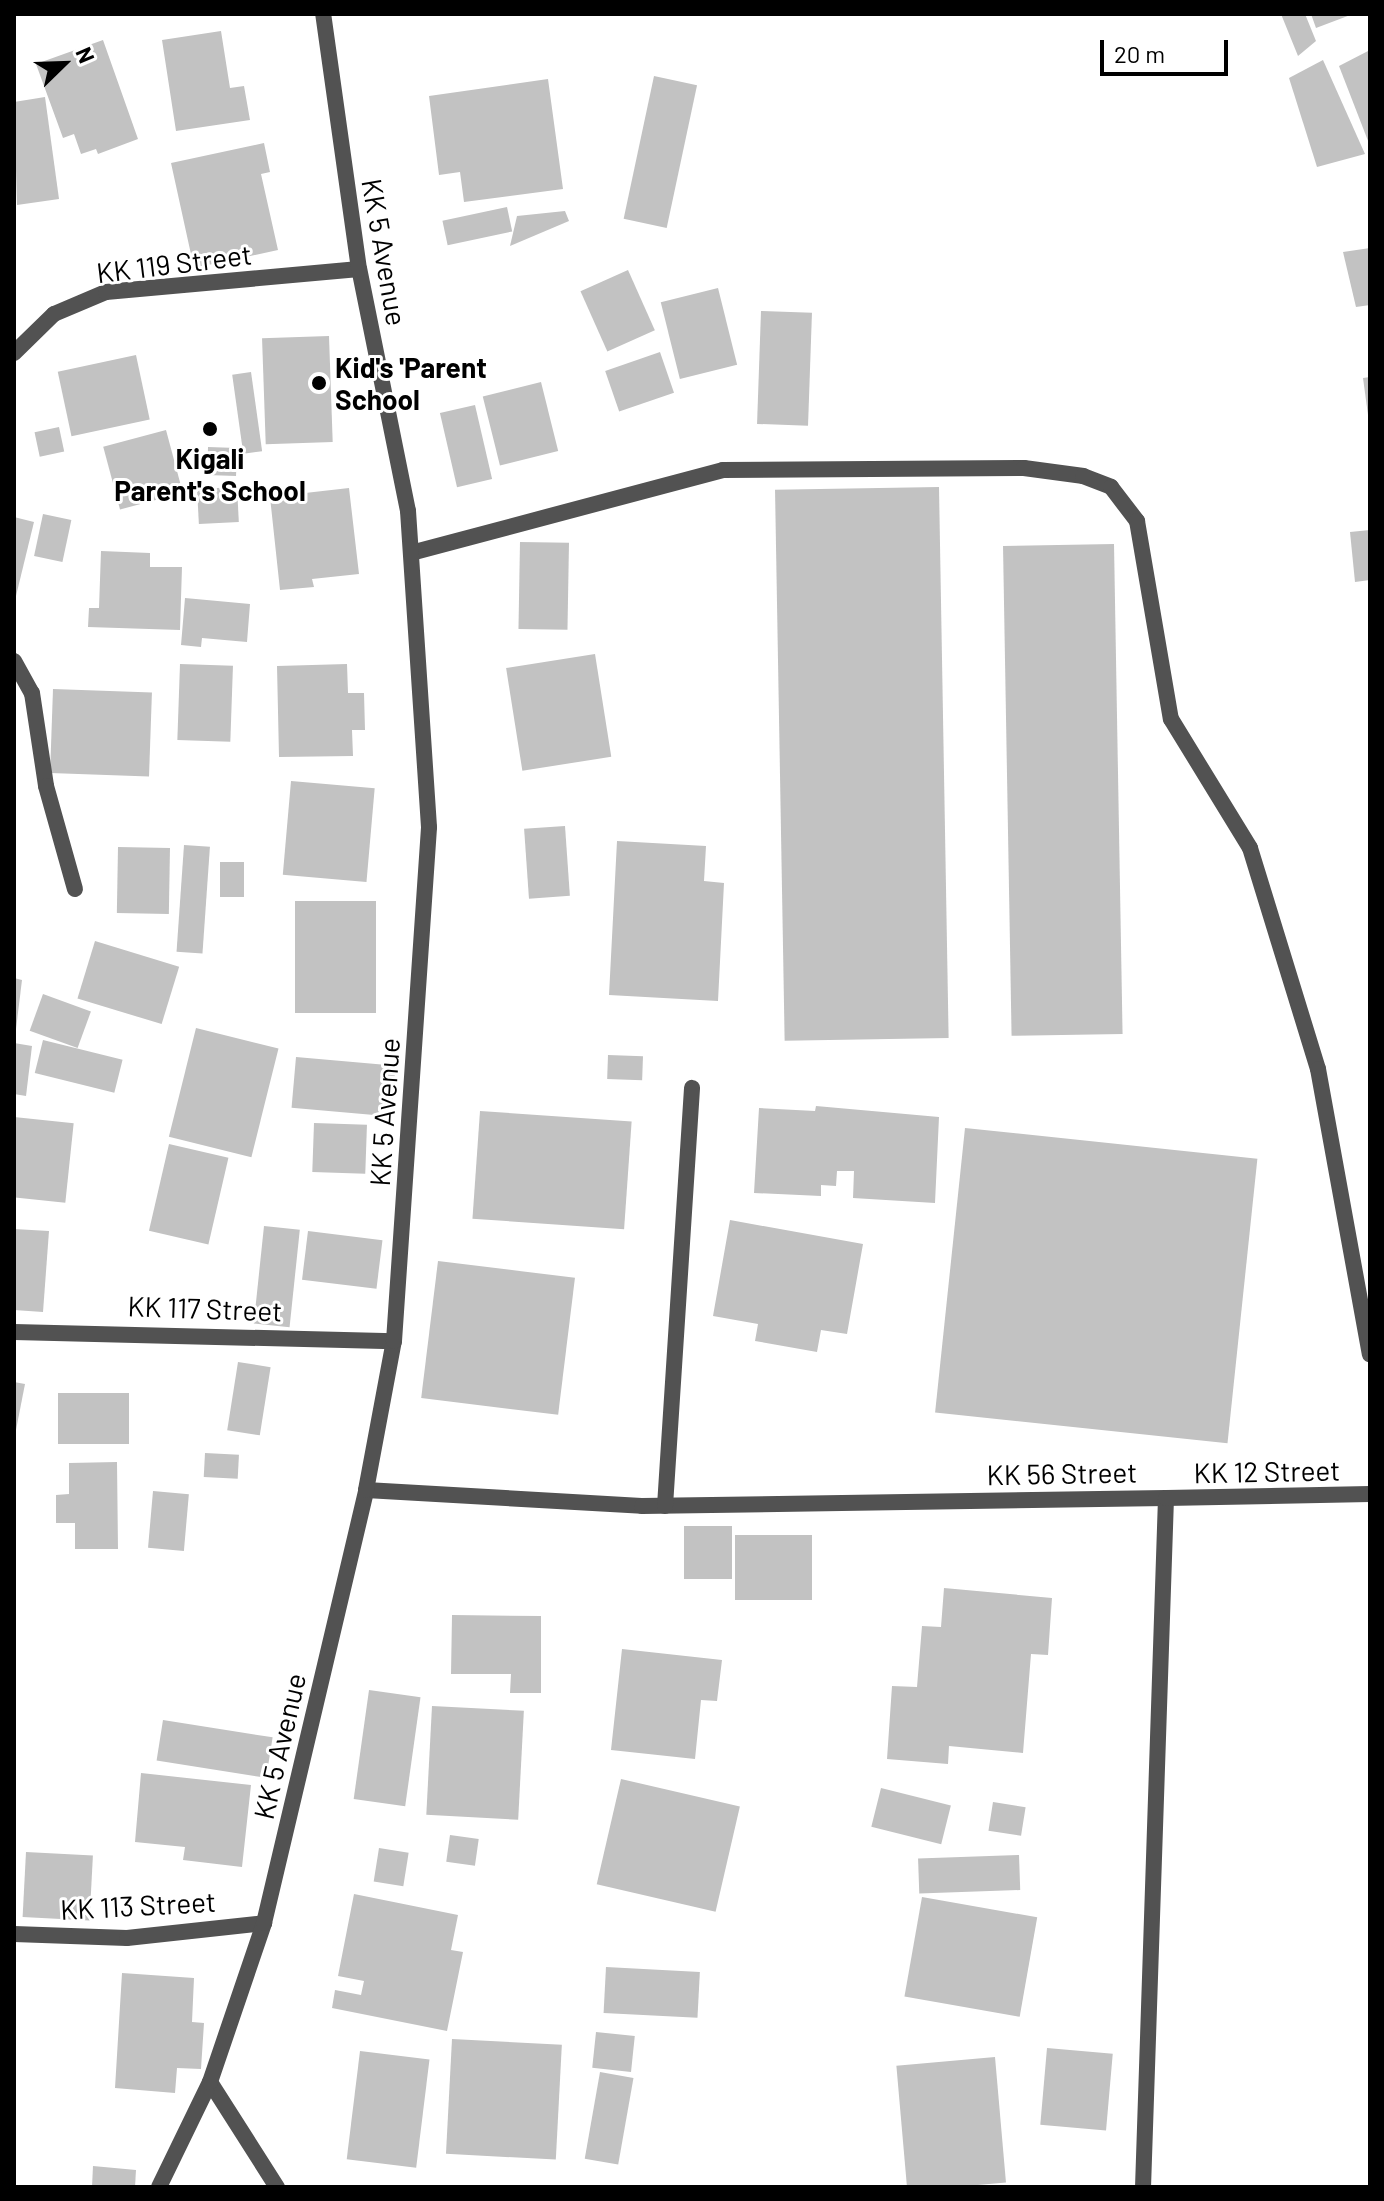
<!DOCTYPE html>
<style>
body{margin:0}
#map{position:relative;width:1384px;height:2201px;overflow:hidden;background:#fff;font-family:Barlow,sans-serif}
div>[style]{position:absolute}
.building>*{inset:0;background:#c2c2c2;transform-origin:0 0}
.lane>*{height:16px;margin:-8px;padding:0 8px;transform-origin:8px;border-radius:8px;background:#525252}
.street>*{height:16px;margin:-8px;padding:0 8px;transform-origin:8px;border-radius:8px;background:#525252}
.dots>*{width:22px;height:22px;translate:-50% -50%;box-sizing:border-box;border:4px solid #fff;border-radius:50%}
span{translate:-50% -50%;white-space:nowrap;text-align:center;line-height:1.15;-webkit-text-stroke:6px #fff;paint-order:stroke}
.street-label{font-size:28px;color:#000}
.poi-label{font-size:28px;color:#000;font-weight:700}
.left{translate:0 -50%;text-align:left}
.frame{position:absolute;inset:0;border:16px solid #000;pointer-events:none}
.north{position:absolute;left:24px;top:24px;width:80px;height:80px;-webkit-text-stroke:6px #fff;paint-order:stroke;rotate:67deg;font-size:22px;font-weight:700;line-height:32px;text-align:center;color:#000}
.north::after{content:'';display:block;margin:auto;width:28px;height:36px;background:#000;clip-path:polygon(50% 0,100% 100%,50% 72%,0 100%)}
.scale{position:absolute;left:1100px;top:40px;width:128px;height:36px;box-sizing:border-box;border:4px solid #000;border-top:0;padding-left:10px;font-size:24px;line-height:28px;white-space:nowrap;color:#000;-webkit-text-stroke:6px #fff;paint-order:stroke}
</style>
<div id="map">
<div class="building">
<i style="clip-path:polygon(1281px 14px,1305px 14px,1316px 41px,1298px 56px)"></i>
<i style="clip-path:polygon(1311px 14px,1353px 14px,1316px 28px)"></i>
<i style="clip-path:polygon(221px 31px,230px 88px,244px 86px,250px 120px,176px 131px,162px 40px)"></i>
<i style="clip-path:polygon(103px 40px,138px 139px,98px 154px,96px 149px,81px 154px,74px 134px,63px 138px,36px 64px)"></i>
<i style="clip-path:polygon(1370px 50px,1370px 146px,1339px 66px)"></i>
<i style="clip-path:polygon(1323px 60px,1365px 154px,1317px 167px,1289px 78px)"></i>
<i style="left:654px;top:76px;width:44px;height:146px;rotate:12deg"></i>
<i style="clip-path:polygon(548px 79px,563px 189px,464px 202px,460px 172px,439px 175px,429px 96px)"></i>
<i style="clip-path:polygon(45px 97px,59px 199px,17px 205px,14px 102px)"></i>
<i style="clip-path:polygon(264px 143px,270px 172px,261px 174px,278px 250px,194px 268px,171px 163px)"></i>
<i style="left:507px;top:207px;width:25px;height:66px;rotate:78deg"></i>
<i style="clip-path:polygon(565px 211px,569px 221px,510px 246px,517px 216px)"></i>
<i style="clip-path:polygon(1370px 248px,1370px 305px,1356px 307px,1343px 252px)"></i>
<i style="left:628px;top:270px;width:66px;height:52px;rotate:66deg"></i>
<i style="left:718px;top:288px;width:79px;height:59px;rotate:76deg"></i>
<i style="left:761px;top:311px;width:51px;height:113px;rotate:2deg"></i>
<i style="left:329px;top:336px;width:106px;height:67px;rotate:88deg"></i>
<i style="left:660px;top:352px;width:43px;height:58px;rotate:71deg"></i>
<i style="left:136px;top:355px;width:66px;height:80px;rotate:78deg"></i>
<i style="left:251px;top:372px;width:80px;height:19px;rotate:82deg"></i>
<i style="clip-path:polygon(1370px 377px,1370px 415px,1368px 415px,1363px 378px)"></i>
<i style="left:541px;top:382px;width:71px;height:60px;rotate:76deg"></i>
<i style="left:475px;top:405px;width:76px;height:36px;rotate:77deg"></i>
<i style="left:59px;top:427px;width:25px;height:25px;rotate:78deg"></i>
<i style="left:166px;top:430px;width:65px;height:65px;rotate:75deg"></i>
<i style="left:237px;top:448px;width:28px;height:29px;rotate:92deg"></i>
<i style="left:237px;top:487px;width:35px;height:40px;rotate:87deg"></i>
<i style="left:939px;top:487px;width:551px;height:164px;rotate:89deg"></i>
<i style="clip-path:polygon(349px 488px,359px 574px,312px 579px,314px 587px,280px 590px,270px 497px)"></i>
<i style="left:43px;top:514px;width:29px;height:43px;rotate:12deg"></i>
<i style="clip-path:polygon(14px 517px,34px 522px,15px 600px,14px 600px)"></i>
<i style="clip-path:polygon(1370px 530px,1370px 580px,1355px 582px,1350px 532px)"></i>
<i style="left:520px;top:542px;width:49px;height:87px;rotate:1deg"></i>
<i style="left:1114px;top:544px;width:490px;height:111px;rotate:89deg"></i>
<i style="clip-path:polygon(101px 551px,150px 553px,150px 567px,182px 567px,180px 630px,88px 627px,89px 608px,99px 608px)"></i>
<i style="clip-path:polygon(185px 598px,250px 604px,247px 642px,202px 638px,201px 647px,181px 645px)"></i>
<i style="left:595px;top:654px;width:104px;height:90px;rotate:81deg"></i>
<i style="left:180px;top:664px;width:53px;height:76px;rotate:2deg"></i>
<i style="clip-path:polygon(347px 664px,348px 693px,364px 693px,365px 730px,352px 730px,353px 756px,279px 757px,277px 666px)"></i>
<i style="left:53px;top:689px;width:99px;height:84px;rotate:2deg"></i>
<i style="left:291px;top:781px;width:84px;height:94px;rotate:5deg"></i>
<i style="left:565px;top:826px;width:70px;height:41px;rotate:86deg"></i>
<i style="clip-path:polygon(617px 841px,706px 846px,704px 881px,724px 883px,718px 1001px,609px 995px)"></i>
<i style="left:184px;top:845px;width:26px;height:107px;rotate:4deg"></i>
<i style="left:118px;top:847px;width:52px;height:66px;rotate:1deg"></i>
<i style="left:220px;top:862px;width:24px;height:35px"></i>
<i style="left:295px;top:901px;width:81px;height:112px"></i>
<i style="left:95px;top:941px;width:88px;height:60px;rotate:17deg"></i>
<i style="clip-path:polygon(14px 978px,22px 980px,16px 1029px,14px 1029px)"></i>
<i style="left:43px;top:994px;width:51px;height:39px;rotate:20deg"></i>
<i style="left:196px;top:1028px;width:85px;height:112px;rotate:14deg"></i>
<i style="left:43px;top:1040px;width:82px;height:34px;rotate:14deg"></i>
<i style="clip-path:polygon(14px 1043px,32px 1046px,26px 1096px,14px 1094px)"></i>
<i style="left:608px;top:1055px;width:35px;height:24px;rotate:2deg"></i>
<i style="left:296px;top:1057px;width:100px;height:51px;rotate:5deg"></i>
<i style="clip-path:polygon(816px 1106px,939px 1117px,935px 1203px,853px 1198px,854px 1171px,837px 1171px,836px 1186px,821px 1185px,821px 1196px,754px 1193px,759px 1108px,815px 1111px)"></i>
<i style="left:480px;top:1111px;width:152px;height:108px;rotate:4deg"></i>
<i style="left:14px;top:1117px;width:60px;height:80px;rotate:6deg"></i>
<i style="left:314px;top:1123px;width:53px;height:49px;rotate:2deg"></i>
<i style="left:965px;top:1128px;width:294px;height:286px;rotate:6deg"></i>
<i style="left:169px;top:1144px;width:61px;height:89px;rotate:13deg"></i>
<i style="clip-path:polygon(730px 1220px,863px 1244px,847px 1334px,821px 1330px,817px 1352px,755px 1341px,758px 1324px,713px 1316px)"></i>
<i style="left:264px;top:1226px;width:36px;height:98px;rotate:6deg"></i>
<i style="clip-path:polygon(14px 1229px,49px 1231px,43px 1312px,14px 1310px)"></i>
<i style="left:308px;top:1231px;width:75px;height:49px;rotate:7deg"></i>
<i style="left:438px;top:1261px;width:138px;height:138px;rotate:7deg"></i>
<i style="left:238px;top:1362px;width:33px;height:69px;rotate:9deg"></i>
<i style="clip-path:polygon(14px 1382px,25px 1384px,15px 1435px,14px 1435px)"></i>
<i style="left:58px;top:1393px;width:71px;height:51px"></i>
<i style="left:205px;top:1453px;width:34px;height:24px;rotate:3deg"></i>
<i style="clip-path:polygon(117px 1462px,118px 1549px,75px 1549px,75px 1523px,56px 1523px,56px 1495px,69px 1494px,69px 1463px)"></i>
<i style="left:153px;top:1491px;width:36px;height:57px;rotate:5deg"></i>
<i style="left:684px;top:1526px;width:48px;height:53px"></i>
<i style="left:735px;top:1535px;width:77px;height:65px"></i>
<i style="clip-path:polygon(944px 1588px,1052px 1598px,1048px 1655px,1031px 1654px,1023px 1753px,949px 1746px,948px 1764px,887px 1759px,892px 1686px,917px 1687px,922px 1626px,941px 1627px)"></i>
<i style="clip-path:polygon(452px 1615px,541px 1616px,541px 1693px,510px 1693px,511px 1674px,451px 1674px)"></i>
<i style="clip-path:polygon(622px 1649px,722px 1660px,717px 1701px,701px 1700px,695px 1759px,611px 1750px)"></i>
<i style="left:369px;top:1690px;width:52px;height:110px;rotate:8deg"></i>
<i style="left:432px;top:1706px;width:92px;height:109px;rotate:3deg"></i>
<i style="left:163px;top:1720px;width:111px;height:41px;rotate:9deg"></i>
<i style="clip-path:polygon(141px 1773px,251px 1785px,242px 1867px,183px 1860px,185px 1847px,135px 1842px)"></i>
<i style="left:621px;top:1779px;width:122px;height:108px;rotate:13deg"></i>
<i style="left:881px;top:1788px;width:72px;height:40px;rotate:14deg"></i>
<i style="left:993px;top:1802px;width:33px;height:29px;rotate:9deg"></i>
<i style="left:450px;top:1835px;width:29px;height:27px;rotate:8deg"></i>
<i style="left:379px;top:1848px;width:30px;height:34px;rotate:9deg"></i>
<i style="left:26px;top:1852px;width:67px;height:65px;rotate:3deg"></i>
<i style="left:1019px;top:1855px;width:35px;height:101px;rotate:88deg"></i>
<i style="clip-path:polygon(354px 1894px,458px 1915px,451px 1950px,463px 1952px,447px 2031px,332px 2008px,335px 1990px,361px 1995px,364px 1981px,338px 1976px)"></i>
<i style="left:922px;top:1897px;width:117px;height:101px;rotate:10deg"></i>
<i style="left:606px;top:1967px;width:94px;height:46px;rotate:3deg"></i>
<i style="clip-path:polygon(122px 1973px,194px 1978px,192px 2022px,204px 2023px,201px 2069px,177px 2068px,175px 2093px,115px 2088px)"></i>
<i style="left:596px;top:2032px;width:39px;height:36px;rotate:6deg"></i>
<i style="left:452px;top:2039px;width:110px;height:115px;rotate:3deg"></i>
<i style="left:1047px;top:2048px;width:66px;height:77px;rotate:5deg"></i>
<i style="left:360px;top:2051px;width:70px;height:109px;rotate:7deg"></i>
<i style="left:995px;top:2057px;width:126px;height:99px;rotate:85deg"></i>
<i style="left:600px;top:2072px;width:34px;height:88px;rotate:10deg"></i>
<i style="clip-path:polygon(93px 2166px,136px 2170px,135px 2187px,92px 2187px)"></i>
</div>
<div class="lane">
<i style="left:411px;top:553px;width:323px;rotate:-14.9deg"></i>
<i style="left:723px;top:470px;width:301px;rotate:-0.4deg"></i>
<i style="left:1024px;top:468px;width:60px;rotate:7.7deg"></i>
<i style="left:1083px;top:476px;width:30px;rotate:21deg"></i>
<i style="left:1111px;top:487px;width:43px;rotate:52.6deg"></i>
<i style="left:1137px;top:521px;width:201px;rotate:80.3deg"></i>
<i style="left:1171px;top:719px;width:151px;rotate:58.5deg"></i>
<i style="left:1250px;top:848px;width:231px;rotate:72.9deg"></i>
<i style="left:1318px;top:1069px;width:290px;rotate:79.7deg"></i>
</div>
<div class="street">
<i style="left:14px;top:353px;width:56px;rotate:-44.3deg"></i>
<i style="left:54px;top:314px;width:56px;rotate:-22.9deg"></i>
<i style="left:106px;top:292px;width:254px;rotate:-5.2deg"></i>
<i style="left:14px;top:661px;width:37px;rotate:61deg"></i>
<i style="left:32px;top:693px;width:94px;rotate:81.4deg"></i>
<i style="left:46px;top:786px;width:107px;rotate:74.3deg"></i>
<i style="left:14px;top:1332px;width:380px;rotate:1.4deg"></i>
<i style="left:366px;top:1490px;width:276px;rotate:3.3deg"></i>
<i style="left:642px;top:1506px;width:524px;rotate:-0.87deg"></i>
<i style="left:1166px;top:1498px;width:689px;rotate:91.91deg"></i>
<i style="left:1166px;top:1498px;width:204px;rotate:-1.1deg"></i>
<i style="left:665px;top:1506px;width:419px;rotate:-86.3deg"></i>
<i style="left:14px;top:1934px;width:113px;rotate:2deg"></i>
<i style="left:127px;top:1938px;width:138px;rotate:-6.2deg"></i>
<i style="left:210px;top:2082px;width:125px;rotate:57.5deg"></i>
<i style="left:159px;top:2187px;width:117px;rotate:-64.1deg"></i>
<i style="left:210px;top:2082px;width:168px;rotate:-71.2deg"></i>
<i style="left:264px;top:1923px;width:445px;rotate:-76.7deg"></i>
<i style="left:366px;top:1490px;width:152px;rotate:-79.4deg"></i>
<i style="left:394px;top:1341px;width:515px;rotate:-86.1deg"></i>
<i style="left:429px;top:827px;width:317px;rotate:-93.8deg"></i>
<i style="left:408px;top:511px;width:247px;rotate:-101.4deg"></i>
<i style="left:359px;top:269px;width:258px;rotate:-98deg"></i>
</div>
<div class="dots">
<i style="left:319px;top:383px;background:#000"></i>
<i style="left:210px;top:429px;background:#000"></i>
</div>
<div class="street-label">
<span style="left:385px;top:252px;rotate:80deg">KK 5 Avenue</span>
<span style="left:174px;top:263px;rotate:-7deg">KK 119 Street</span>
<span style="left:384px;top:1112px;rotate:-86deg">KK 5 Avenue</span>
<span style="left:205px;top:1308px;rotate:2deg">KK 117 Street</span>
<span style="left:1267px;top:1471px;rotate:-1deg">KK 12 Street</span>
<span style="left:1062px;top:1473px;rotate:-1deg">KK 56 Street</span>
<span style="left:279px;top:1746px;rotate:-77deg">KK 5 Avenue</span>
<span style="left:138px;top:1905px;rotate:-3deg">KK 113 Street</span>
</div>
<div class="poi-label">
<span class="left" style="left:335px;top:383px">Kid's 'Parent<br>School</span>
<span style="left:210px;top:474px">Kigali<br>Parent's School</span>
</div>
<div class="frame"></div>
<div class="north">N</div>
<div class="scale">20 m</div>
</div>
